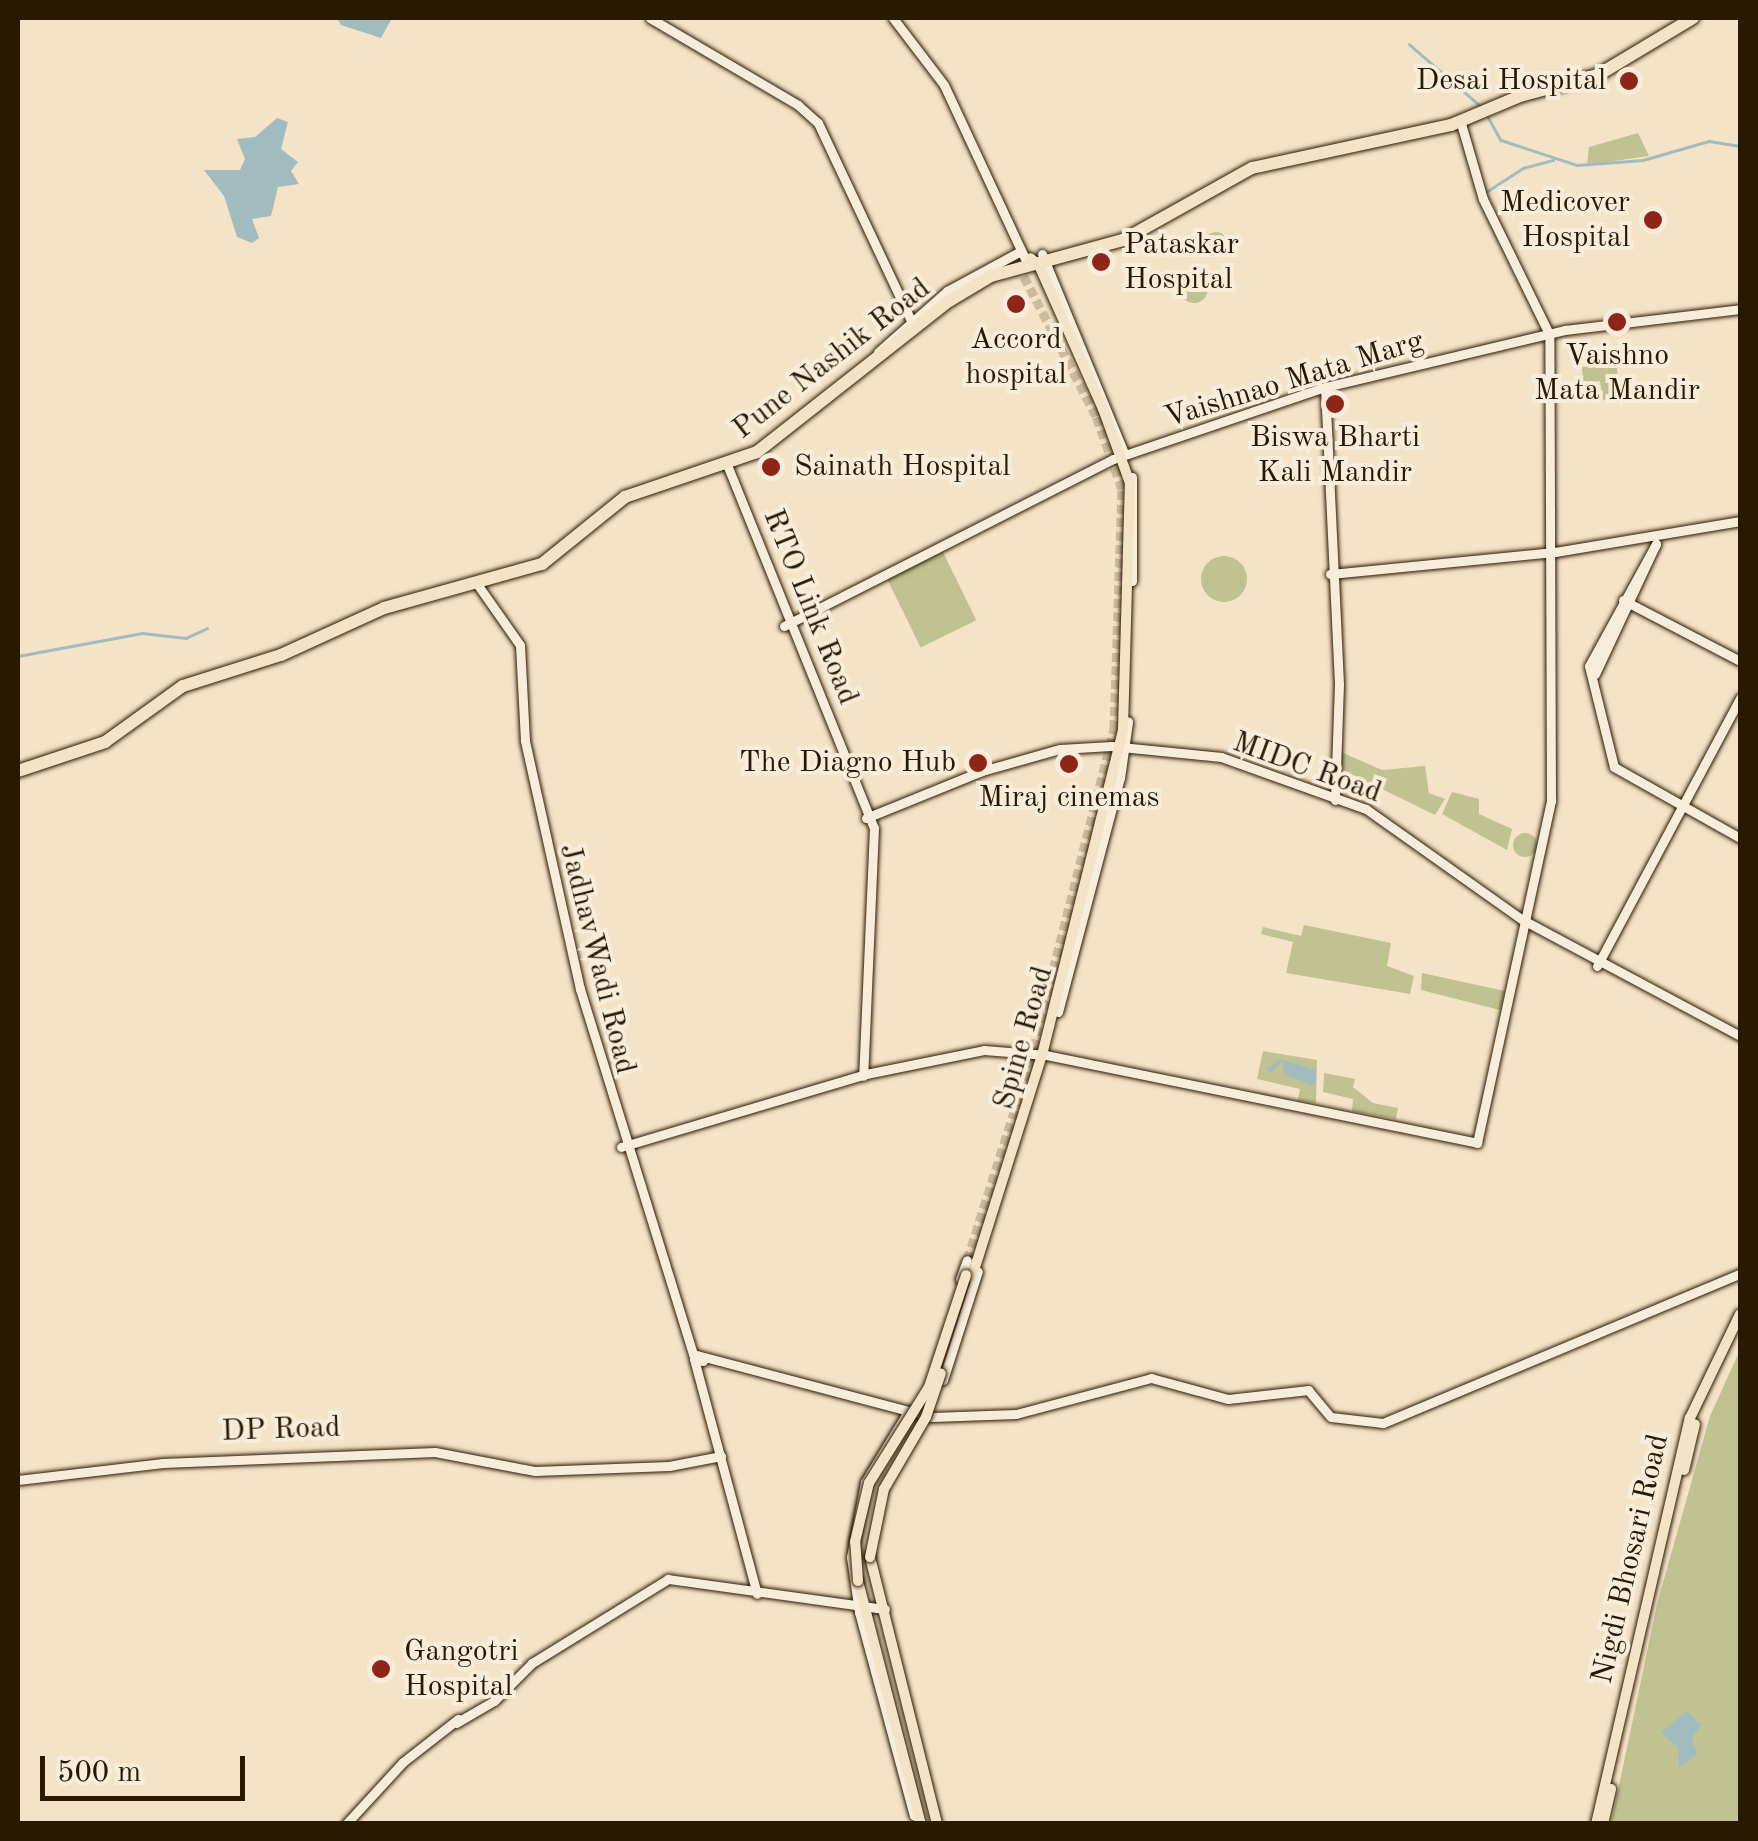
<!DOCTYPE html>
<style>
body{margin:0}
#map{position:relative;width:1758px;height:1841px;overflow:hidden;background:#f5e3c7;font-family:"Old Standard TT",serif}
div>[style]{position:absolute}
.green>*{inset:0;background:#c1c292;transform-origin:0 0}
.round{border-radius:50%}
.water>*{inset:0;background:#a0bcbf}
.stream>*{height:2.5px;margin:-1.25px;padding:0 1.25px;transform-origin:1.25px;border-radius:1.25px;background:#a0bcbf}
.secondary-tunnel>*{height:9px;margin-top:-4.5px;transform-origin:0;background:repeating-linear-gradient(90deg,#ccbb9f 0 9px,transparent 0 13.5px)}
.roads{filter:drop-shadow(0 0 2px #2a1901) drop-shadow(0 0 2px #2a1901)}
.secondary>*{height:9px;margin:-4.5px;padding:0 4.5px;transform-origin:4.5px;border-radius:4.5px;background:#f8eddb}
.primary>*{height:10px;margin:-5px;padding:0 5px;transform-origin:5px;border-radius:5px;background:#f5e3c7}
.highway>*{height:12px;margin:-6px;padding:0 6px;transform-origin:6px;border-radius:6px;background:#f5e3c7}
.bridges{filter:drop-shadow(0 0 2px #2a1901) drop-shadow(0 0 2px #2a1901)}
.primary-bridge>*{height:10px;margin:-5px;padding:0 5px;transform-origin:5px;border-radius:5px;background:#f5e3c7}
.dots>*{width:28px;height:28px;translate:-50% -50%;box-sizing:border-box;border:5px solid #f8eddb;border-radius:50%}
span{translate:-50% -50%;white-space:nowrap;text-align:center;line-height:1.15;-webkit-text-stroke:8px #f8eddb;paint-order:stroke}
.poi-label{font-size:30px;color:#2a1901}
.right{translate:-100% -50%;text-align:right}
.left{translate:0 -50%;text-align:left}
.street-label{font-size:30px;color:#2a1901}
.frame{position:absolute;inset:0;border:20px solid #2a1901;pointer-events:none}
.scale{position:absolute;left:40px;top:1756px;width:205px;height:45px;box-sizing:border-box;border:5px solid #2a1901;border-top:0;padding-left:12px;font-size:30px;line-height:35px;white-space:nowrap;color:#2a1901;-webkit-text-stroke:8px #f8eddb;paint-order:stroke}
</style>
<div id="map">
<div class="green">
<i style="clip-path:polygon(1638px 133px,1649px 156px,1587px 165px,1589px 147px)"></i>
<i class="round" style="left:1205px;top:232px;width:22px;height:22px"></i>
<i class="round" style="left:1180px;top:275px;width:28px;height:28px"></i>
<i style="clip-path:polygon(1616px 363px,1621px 397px,1603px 400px,1600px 381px,1583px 383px,1582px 367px)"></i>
<i style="left:943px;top:552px;width:76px;height:62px;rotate:64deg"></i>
<i class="round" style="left:1201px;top:556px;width:46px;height:46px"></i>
<i style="clip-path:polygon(1341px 752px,1382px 770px,1425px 766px,1429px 793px,1445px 799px,1435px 815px,1339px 768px)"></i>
<i style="clip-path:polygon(1452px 792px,1479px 799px,1479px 814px,1512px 829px,1507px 850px,1442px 814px)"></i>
<i class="round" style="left:1513px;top:833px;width:24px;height:24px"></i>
<i style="clip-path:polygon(1304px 925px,1391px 943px,1387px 966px,1414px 976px,1410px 994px,1286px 973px,1293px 942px,1261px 934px,1263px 927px,1301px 936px)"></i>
<i style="clip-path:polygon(1422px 973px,1505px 991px,1500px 1010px,1421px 990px)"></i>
<i style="clip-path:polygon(1263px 1051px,1317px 1060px,1316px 1103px,1298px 1100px,1300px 1089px,1257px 1079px)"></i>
<i style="clip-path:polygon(1324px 1073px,1355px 1079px,1353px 1087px,1373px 1103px,1398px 1108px,1396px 1119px,1352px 1111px,1353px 1099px,1323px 1092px)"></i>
<i style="clip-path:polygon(1740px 1350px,1740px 1823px,1611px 1824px,1657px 1604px,1710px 1416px)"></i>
</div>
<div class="water">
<i style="clip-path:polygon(337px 18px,392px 18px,381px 38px,341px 25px)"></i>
<i style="clip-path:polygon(277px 118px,288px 122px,281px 149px,298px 162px,291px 171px,299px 184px,278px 187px,271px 216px,252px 219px,259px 238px,252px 243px,237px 237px,224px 196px,204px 170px,240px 170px,245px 159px,237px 139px,255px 137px)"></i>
<i style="clip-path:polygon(1280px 1059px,1316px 1070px,1315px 1086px,1285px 1075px,1282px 1061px,1271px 1073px,1266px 1069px)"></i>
<i style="clip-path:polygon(1686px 1711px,1701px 1725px,1692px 1738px,1697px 1754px,1679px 1768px,1678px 1747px,1661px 1733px)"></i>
</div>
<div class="stream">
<i style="left:1409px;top:44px;width:98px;rotate:40.9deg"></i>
<i style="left:1487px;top:115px;width:29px;rotate:61deg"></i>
<i style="left:1501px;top:140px;width:80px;rotate:18.2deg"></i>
<i style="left:1577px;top:165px;width:66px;rotate:-4.3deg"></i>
<i style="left:1643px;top:160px;width:69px;rotate:-16.1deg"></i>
<i style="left:1709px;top:141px;width:31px;rotate:9deg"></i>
<i style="left:1486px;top:192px;width:44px;rotate:-33deg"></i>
<i style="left:1523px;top:168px;width:31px;rotate:-15deg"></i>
<i style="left:18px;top:656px;width:126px;rotate:-10.5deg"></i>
<i style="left:142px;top:633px;width:44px;rotate:6.5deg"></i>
<i style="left:186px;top:638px;width:23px;rotate:-25deg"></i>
</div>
<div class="secondary-tunnel">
<i style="left:967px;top:1260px;width:209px;rotate:-72.4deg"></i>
<i style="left:1030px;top:1061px;width:342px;rotate:-75.8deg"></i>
<i style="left:1114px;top:729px;width:240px;rotate:-88.1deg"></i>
<i style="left:1122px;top:489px;width:77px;rotate:-109.6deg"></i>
<i style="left:1096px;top:416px;width:163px;rotate:-117.3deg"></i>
</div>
<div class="roads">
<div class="secondary">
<i style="left:650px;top:18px;width:172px;rotate:30.4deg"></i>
<i style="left:798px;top:105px;width:27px;rotate:42deg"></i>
<i style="left:818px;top:123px;width:223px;rotate:64.8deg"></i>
<i style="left:893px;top:18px;width:84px;rotate:52.7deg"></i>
<i style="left:944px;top:85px;width:192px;rotate:65deg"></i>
<i style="left:1460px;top:120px;width:82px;rotate:73.8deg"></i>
<i style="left:1483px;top:199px;width:150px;rotate:63.9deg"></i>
<i style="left:1042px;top:254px;width:215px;rotate:67.6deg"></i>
<i style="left:878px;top:352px;width:92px;rotate:-41.5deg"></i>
<i style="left:947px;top:291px;width:84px;rotate:-28.4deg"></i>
<i style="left:1325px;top:387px;width:297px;rotate:87.3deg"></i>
<i style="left:1339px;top:684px;width:116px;rotate:92deg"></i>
<i style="left:728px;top:467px;width:389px;rotate:68deg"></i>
<i style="left:874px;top:828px;width:248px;rotate:92.5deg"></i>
<i style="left:1656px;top:544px;width:139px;rotate:118.8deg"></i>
<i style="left:1589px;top:666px;width:104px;rotate:76.1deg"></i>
<i style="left:1614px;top:767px;width:145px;rotate:29.4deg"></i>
<i style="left:1330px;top:574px;width:226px;rotate:-5.6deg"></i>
<i style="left:1555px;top:552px;width:188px;rotate:-9.5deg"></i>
<i style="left:475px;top:581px;width:78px;rotate:54.9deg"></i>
<i style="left:520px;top:645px;width:96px;rotate:87deg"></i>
<i style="left:525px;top:741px;width:254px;rotate:77.5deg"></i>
<i style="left:580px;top:989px;width:382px;rotate:72.8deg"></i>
<i style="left:693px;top:1354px;width:247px;rotate:14.8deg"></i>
<i style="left:932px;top:1417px;width:84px;rotate:-2deg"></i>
<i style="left:1016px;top:1414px;width:140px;rotate:-14.9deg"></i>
<i style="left:1151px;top:1378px;width:80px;rotate:15.3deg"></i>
<i style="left:1228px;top:1399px;width:81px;rotate:-6.4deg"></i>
<i style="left:1308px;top:1390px;width:35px;rotate:50deg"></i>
<i style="left:1331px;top:1417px;width:52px;rotate:6.6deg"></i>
<i style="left:1383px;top:1423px;width:387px;rotate:-22.7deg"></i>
<i style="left:1132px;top:581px;width:104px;rotate:-90deg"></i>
<i style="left:1623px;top:600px;width:132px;rotate:27.5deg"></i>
<i style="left:784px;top:626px;width:369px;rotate:-26.9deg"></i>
<i style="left:1113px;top:459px;width:220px;rotate:-18.8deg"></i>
<i style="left:1321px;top:388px;width:251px;rotate:-13.4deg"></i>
<i style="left:1565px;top:330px;width:176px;rotate:-6.8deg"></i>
<i style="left:1595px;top:674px;width:144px;rotate:-64.9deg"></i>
<i style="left:866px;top:818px;width:125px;rotate:-22.1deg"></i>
<i style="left:982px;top:771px;width:81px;rotate:-15.8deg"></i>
<i style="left:1060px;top:749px;width:51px;rotate:-3.4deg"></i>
<i style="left:1111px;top:746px;width:111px;rotate:5.7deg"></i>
<i style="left:1221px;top:757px;width:154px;rotate:19.7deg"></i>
<i style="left:1366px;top:809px;width:192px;rotate:35.3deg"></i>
<i style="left:1523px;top:920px;width:246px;rotate:28.1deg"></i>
<i style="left:1597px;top:966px;width:304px;rotate:-61.9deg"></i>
<i style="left:1058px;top:1012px;width:242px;rotate:-75.2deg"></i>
<i style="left:1120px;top:778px;width:57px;rotate:-81.9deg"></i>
<i style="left:621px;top:1147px;width:256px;rotate:-16.6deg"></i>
<i style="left:866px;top:1074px;width:120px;rotate:-11.5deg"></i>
<i style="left:984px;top:1050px;width:62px;rotate:4.6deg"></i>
<i style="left:1046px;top:1055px;width:440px;rotate:11.5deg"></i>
<i style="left:1477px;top:1143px;width:350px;rotate:-77.8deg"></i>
<i style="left:1551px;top:801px;width:467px;rotate:-90.2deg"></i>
<i style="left:960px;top:1279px;width:20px;rotate:-70deg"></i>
<i style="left:703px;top:1361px;width:9px;rotate:-167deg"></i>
<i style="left:694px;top:1359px;width:243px;rotate:75deg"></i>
<i style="left:943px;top:1380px;width:114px;rotate:-72.2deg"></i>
<i style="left:907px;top:1413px;width:81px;rotate:121.3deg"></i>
<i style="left:865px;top:1482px;width:76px;rotate:100.6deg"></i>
<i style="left:851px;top:1557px;width:56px;rotate:81.7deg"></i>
<i style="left:859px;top:1612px;width:211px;rotate:74.9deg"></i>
<i style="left:18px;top:1480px;width:146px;rotate:-6.7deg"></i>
<i style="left:163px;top:1463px;width:272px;rotate:-2.3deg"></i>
<i style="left:435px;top:1452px;width:102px;rotate:10.8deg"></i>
<i style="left:535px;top:1471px;width:134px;rotate:-2.1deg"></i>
<i style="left:669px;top:1466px;width:53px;rotate:-10.9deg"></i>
<i style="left:456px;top:1723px;width:44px;rotate:-30.1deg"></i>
<i style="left:494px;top:1701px;width:54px;rotate:-45deg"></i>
<i style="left:532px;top:1663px;width:160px;rotate:-31.7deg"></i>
<i style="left:668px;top:1579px;width:219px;rotate:7.9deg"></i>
<i style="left:346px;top:1824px;width:84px;rotate:-47.4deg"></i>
<i style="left:403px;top:1762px;width:70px;rotate:-38deg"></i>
</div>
<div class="primary">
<i style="left:972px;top:1277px;width:233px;rotate:-72.5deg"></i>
<i style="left:1042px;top:1055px;width:336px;rotate:-76deg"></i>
<i style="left:1123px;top:729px;width:246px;rotate:-88.4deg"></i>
<i style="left:1130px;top:483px;width:79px;rotate:-110deg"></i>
<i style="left:1103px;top:409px;width:158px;rotate:-114deg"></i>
<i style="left:1039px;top:265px;width:11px;rotate:-142deg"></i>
<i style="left:1684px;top:1470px;width:47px;rotate:-76.6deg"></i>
<i style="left:870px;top:1557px;width:275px;rotate:75.9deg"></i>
<i style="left:858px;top:1581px;width:251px;rotate:75.5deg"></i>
<i style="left:1596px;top:1824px;width:417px;rotate:-77deg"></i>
<i style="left:1690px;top:1418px;width:115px;rotate:-64.3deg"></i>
<i style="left:1603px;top:1824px;width:36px;rotate:-77deg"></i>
</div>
<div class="highway">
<i style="left:18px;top:771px;width:92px;rotate:-18.4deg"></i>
<i style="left:105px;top:742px;width:96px;rotate:-35.7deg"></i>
<i style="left:183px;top:686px;width:103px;rotate:-17.6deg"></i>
<i style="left:281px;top:655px;width:113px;rotate:-24.5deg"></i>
<i style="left:384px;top:608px;width:164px;rotate:-15.6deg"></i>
<i style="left:542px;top:564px;width:107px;rotate:-38.9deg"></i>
<i style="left:625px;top:497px;width:139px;rotate:-18.8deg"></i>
<i style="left:757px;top:452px;width:244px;rotate:-38.2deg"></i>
<i style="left:949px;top:301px;width:49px;rotate:-30.8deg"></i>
<i style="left:991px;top:276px;width:137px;rotate:-15.3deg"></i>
<i style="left:1123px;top:240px;width:148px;rotate:-29.2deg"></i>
<i style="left:1252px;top:168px;width:204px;rotate:-12.2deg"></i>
<i style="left:1451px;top:125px;width:75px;rotate:-22.8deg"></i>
<i style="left:1520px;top:96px;width:81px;rotate:-15.1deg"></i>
<i style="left:1598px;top:75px;width:111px;rotate:-31deg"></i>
</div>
</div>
<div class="bridges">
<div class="primary-bridge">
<i style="left:870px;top:1557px;width:69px;rotate:-78.4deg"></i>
<i style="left:884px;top:1489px;width:83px;rotate:-59.7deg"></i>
<i style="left:926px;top:1417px;width:46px;rotate:-71.2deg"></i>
<i style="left:858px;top:1581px;width:39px;rotate:-94deg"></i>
<i style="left:855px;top:1542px;width:61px;rotate:-76.7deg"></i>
<i style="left:869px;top:1483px;width:113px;rotate:-58deg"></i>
<i style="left:929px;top:1387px;width:118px;rotate:-71.7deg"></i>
</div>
</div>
<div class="dots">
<i style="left:1629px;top:81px;background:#8f2418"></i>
<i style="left:1653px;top:220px;background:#8f2418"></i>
<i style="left:1101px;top:262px;background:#8f2418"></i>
<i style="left:1016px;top:304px;background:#8f2418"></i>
<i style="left:1617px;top:322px;background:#8f2418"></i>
<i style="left:1335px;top:404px;background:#8f2418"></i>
<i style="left:771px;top:467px;background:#8f2418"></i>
<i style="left:978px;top:763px;background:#8f2418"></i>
<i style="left:1069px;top:764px;background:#8f2418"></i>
<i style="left:381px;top:1669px;background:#8f2418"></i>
</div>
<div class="poi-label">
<span class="right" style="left:1606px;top:81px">Desai Hospital</span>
<span class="right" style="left:1630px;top:220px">Medicover<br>Hospital</span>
<span class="left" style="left:1124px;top:262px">Pataskar<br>Hospital</span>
<span style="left:1016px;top:357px">Accord<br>hospital</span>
<span style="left:1617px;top:373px">Vaishno<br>Mata Mandir</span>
<span style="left:1335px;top:455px">Biswa Bharti<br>Kali Mandir</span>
<span class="left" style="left:794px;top:467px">Sainath Hospital</span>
<span class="right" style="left:956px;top:763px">The Diagno Hub</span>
<span style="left:1069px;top:798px">Miraj cinemas</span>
<span class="left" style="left:404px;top:1669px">Gangotri<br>Hospital</span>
</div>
<div class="street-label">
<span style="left:832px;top:359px;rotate:-38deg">Pune Nashik Road</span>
<span style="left:1294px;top:380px;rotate:-17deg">Vaishnao Mata Marg</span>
<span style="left:810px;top:607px;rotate:68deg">RTO Link Road</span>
<span style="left:1307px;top:768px;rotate:20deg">MIDC Road</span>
<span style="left:597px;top:959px;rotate:76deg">JadhavWadi Road</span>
<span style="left:1024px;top:1038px;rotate:-74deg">Spine Road</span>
<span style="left:281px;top:1430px;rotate:-2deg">DP Road</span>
<span style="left:1631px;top:1559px;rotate:-77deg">Nigdi Bhosari Road</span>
</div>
<div class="frame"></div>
<div class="scale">500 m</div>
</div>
